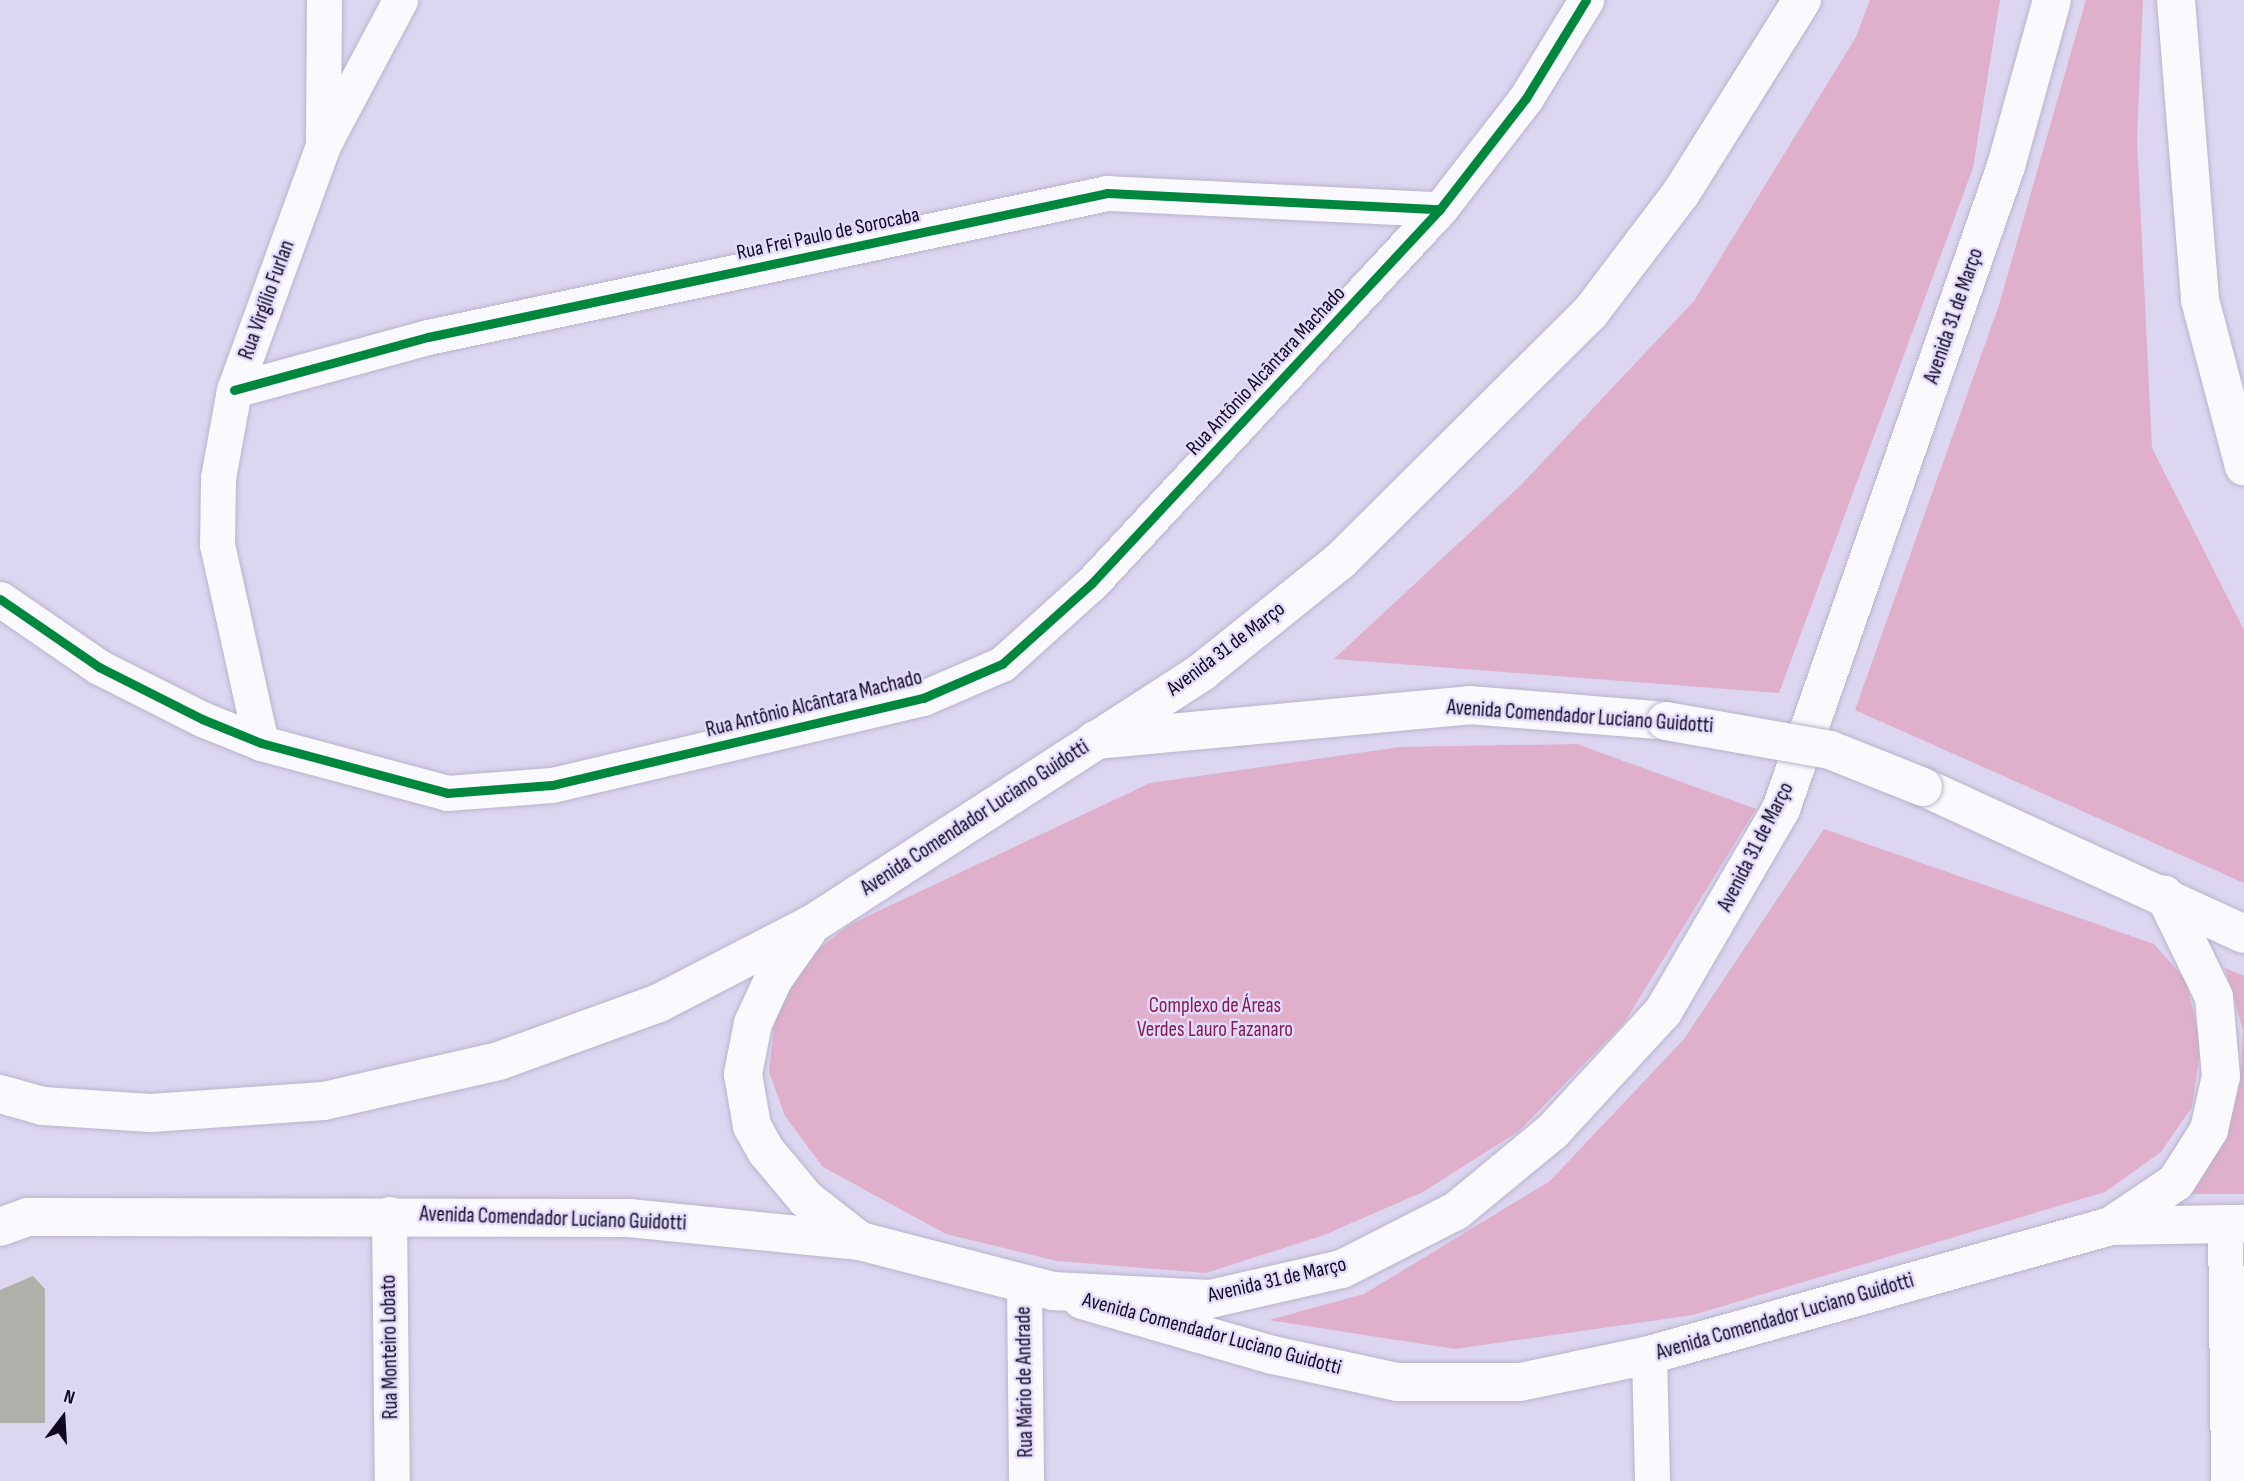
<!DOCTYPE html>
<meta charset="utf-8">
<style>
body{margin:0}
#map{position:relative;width:2244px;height:1481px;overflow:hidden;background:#dcd6f0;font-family:"Sofia Sans Condensed",sans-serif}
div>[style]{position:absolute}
.green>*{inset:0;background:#dfafcb}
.building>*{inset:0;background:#b0b0ab}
.roads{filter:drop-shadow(0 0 2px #b9b3cc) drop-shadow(0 0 2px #b9b3cc)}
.street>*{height:35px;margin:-17.5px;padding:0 17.5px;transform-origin:17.5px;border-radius:17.5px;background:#faf9fd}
.secondary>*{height:38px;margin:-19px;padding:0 19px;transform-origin:19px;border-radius:19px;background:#faf9fd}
.primary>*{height:38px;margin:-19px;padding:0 19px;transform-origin:19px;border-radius:19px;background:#faf9fd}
.bridges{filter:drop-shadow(0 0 2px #b9b3cc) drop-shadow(0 0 2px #b9b3cc)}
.secondary-bridge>*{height:38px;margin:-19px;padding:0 19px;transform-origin:19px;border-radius:19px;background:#faf9fd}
.cycleway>*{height:9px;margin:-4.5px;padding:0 4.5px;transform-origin:4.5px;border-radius:4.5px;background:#00873e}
span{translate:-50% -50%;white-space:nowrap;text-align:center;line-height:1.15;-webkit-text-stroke:5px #e3dbfb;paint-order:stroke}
.street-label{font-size:21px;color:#100721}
.park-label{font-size:21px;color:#851c4e}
.north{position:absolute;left:28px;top:1383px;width:70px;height:70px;-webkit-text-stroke:5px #e3dbfb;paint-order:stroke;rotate:17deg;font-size:19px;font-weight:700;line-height:28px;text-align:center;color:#100721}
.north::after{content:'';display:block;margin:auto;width:24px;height:32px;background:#100721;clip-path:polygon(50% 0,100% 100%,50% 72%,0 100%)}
</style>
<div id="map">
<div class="green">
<i style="clip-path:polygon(1870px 0,2000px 0,1973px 168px,1779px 693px,1334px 659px,1520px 486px,1694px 301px,1856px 37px)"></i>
<i style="clip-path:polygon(2086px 0,2143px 0,2137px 140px,2152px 448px,2244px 630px,2244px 883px,1855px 710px,1999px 305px)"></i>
<i style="clip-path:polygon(1577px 744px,1756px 809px,1624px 1023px,1519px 1131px,1423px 1192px,1324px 1235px,1206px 1273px,1057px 1261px,946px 1234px,823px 1167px,785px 1116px,769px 1072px,776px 1009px,801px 963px,849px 925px,1150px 783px,1400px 747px)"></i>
<i style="clip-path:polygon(1824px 829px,2154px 944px,2186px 980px,2201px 1044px,2192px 1107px,2161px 1152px,2105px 1192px,1693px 1315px,1455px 1349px,1269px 1320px,1364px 1294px,1550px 1181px,1684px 1039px)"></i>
<i style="clip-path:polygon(2225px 968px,2244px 976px,2244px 1194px,2188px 1194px,2227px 1135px,2241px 1068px,2243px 1030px)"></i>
</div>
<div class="building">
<i style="clip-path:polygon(33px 1276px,45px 1289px,45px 1423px,0 1423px,0 1290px)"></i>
</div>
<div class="roads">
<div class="street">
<i style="left:323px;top:138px;width:138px;rotate:-89.6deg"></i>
<i style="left:234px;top:390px;width:201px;rotate:-15.3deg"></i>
<i style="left:428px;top:337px;width:694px;rotate:-11.97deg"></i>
<i style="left:1107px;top:193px;width:333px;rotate:2.8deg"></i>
<i style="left:0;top:599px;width:120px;rotate:34.5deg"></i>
<i style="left:99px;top:667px;width:115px;rotate:26.8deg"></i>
<i style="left:202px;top:719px;width:64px;rotate:22.1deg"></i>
<i style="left:261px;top:743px;width:193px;rotate:15deg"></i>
<i style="left:447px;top:793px;width:105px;rotate:-4.4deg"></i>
<i style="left:552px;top:785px;width:381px;rotate:-13.2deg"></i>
<i style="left:923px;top:698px;width:86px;rotate:-23.3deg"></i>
<i style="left:1002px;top:664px;width:121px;rotate:-42deg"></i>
<i style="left:1092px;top:583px;width:511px;rotate:-47.06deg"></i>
<i style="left:1440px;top:209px;width:140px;rotate:-52.2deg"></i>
<i style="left:1526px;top:98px;width:115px;rotate:-58.5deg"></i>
<i style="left:261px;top:743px;width:203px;rotate:-102.5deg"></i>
<i style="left:217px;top:545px;width:67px;rotate:-89.1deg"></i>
<i style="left:218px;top:478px;width:89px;rotate:-79.7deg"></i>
<i style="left:234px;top:390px;width:261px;rotate:-70deg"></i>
<i style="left:323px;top:145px;width:164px;rotate:-62deg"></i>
<i style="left:389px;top:1214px;width:267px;rotate:89.4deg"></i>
<i style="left:2225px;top:1224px;width:257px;rotate:89.3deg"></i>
<i style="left:1024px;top:1284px;width:197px;rotate:89.4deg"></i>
<i style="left:1649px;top:1355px;width:126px;rotate:88.6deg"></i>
</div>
<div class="secondary">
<i style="left:1095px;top:740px;width:376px;rotate:-5.3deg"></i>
<i style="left:1469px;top:705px;width:198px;rotate:4.6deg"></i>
<i style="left:1923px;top:787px;width:353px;rotate:24.6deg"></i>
<i style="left:2111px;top:1226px;width:78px;rotate:-34.1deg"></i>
<i style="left:2176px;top:1182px;width:62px;rotate:-57.6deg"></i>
<i style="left:2209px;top:1130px;width:55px;rotate:-77.5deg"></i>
<i style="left:2221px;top:1076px;width:79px;rotate:-95.1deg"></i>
<i style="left:2214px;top:997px;width:114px;rotate:-115.9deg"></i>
<i style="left:1082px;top:1300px;width:199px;rotate:16.1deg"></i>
<i style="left:1273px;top:1355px;width:127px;rotate:12.3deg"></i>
<i style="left:1397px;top:1382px;width:123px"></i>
<i style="left:1520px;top:1382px;width:132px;rotate:-11.8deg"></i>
<i style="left:1649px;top:1355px;width:480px;rotate:-15.6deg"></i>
<i style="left:2111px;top:1226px;width:133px;rotate:-0.9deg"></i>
</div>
<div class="primary">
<i style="left:2176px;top:0;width:301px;rotate:85.4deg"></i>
<i style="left:2200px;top:300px;width:172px;rotate:75.2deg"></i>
<i style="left:808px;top:930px;width:61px;rotate:125deg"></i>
<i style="left:773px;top:980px;width:47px;rotate:114.9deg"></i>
<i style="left:753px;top:1023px;width:52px;rotate:101.1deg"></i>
<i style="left:743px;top:1074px;width:53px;rotate:80.2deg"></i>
<i style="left:752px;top:1126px;width:29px;rotate:61deg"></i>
<i style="left:766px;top:1151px;width:62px;rotate:50.2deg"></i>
<i style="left:806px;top:1199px;width:68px;rotate:37.9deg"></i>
<i style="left:0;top:1094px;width:45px;rotate:15.6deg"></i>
<i style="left:43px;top:1106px;width:108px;rotate:3.7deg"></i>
<i style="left:151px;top:1113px;width:173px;rotate:-4deg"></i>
<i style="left:324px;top:1101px;width:180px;rotate:-12.9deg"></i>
<i style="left:499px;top:1061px;width:170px;rotate:-19.9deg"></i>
<i style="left:659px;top:1003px;width:174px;rotate:-27.3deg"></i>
<i style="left:814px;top:923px;width:463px;rotate:-32.9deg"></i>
<i style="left:1203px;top:671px;width:177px;rotate:-38.8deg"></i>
<i style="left:1341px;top:560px;width:351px;rotate:-44.8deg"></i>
<i style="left:1590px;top:313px;width:151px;rotate:-52.8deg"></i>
<i style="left:1681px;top:193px;width:228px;rotate:-57.9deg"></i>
<i style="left:0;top:1227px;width:29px;rotate:-20deg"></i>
<i style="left:27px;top:1217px;width:602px;rotate:0.1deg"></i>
<i style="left:629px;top:1218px;width:232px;rotate:5.7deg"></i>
<i style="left:860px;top:1241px;width:199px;rotate:14.5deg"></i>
<i style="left:1053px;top:1291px;width:157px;rotate:2.9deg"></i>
<i style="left:1210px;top:1299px;width:135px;rotate:-12.8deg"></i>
<i style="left:1342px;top:1269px;width:128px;rotate:-27deg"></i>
<i style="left:1456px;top:1211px;width:126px;rotate:-39.5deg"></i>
<i style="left:1553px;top:1131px;width:162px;rotate:-47.3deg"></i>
<i style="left:1663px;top:1012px;width:235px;rotate:-59.8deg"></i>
<i style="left:1781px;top:809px;width:681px;rotate:-70.71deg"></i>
<i style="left:2006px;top:166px;width:172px;rotate:-74.5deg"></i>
</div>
</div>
<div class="bridges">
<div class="secondary-bridge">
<i style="left:1666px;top:721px;width:167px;rotate:10deg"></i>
<i style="left:1830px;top:750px;width:100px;rotate:21.7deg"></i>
</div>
</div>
<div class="cycleway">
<i style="left:234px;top:390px;width:201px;rotate:-15.3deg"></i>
<i style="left:428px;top:337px;width:694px;rotate:-11.97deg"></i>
<i style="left:1107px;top:193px;width:333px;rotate:2.8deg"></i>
<i style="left:0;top:599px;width:120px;rotate:34.5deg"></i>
<i style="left:99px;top:667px;width:115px;rotate:26.8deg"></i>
<i style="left:202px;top:719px;width:64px;rotate:22.1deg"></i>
<i style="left:261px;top:743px;width:193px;rotate:15deg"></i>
<i style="left:447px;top:793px;width:105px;rotate:-4.4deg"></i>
<i style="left:552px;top:785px;width:381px;rotate:-13.2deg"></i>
<i style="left:923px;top:698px;width:86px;rotate:-23.3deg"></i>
<i style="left:1002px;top:664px;width:121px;rotate:-42deg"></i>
<i style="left:1092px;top:583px;width:511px;rotate:-47.06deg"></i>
<i style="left:1440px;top:209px;width:140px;rotate:-52.2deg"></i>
<i style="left:1526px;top:98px;width:115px;rotate:-58.5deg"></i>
</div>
<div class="street-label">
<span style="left:828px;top:234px;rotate:-12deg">Rua Frei Paulo de Sorocaba</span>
<span style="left:267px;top:300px;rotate:-70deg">Rua Virgílio Furlan</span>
<span style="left:1954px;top:316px;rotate:-71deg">Avenida 31 de Março</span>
<span style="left:1266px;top:371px;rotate:-47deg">Rua Antônio Alcântara Machado</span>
<span style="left:1226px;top:649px;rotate:-37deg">Avenida 31 de Março</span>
<span style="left:814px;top:704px;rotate:-14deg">Rua Antônio Alcântara Machado</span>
<span style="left:1580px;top:717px;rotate:4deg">Avenida Comendador Luciano Guidotti</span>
<span style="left:975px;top:818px;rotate:-33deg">Avenida Comendador Luciano Guidotti</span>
<span style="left:1756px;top:847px;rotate:-63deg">Avenida 31 de Março</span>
<span style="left:553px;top:1219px;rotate:2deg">Avenida Comendador Luciano Guidotti</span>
<span style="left:1277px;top:1280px;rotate:-13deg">Avenida 31 de Março</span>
<span style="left:1785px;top:1317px;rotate:-16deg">Avenida Comendador Luciano Guidotti</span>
<span style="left:1212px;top:1334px;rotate:15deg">Avenida Comendador Luciano Guidotti</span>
<span style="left:390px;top:1347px;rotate:-91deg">Rua Monteiro Lobato</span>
<span style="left:1025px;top:1382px;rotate:-91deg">Rua Mário de Andrade</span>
</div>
<div class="park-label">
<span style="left:1215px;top:1018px">Complexo de Áreas<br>Verdes Lauro Fazanaro</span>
</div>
<div class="north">N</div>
</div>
